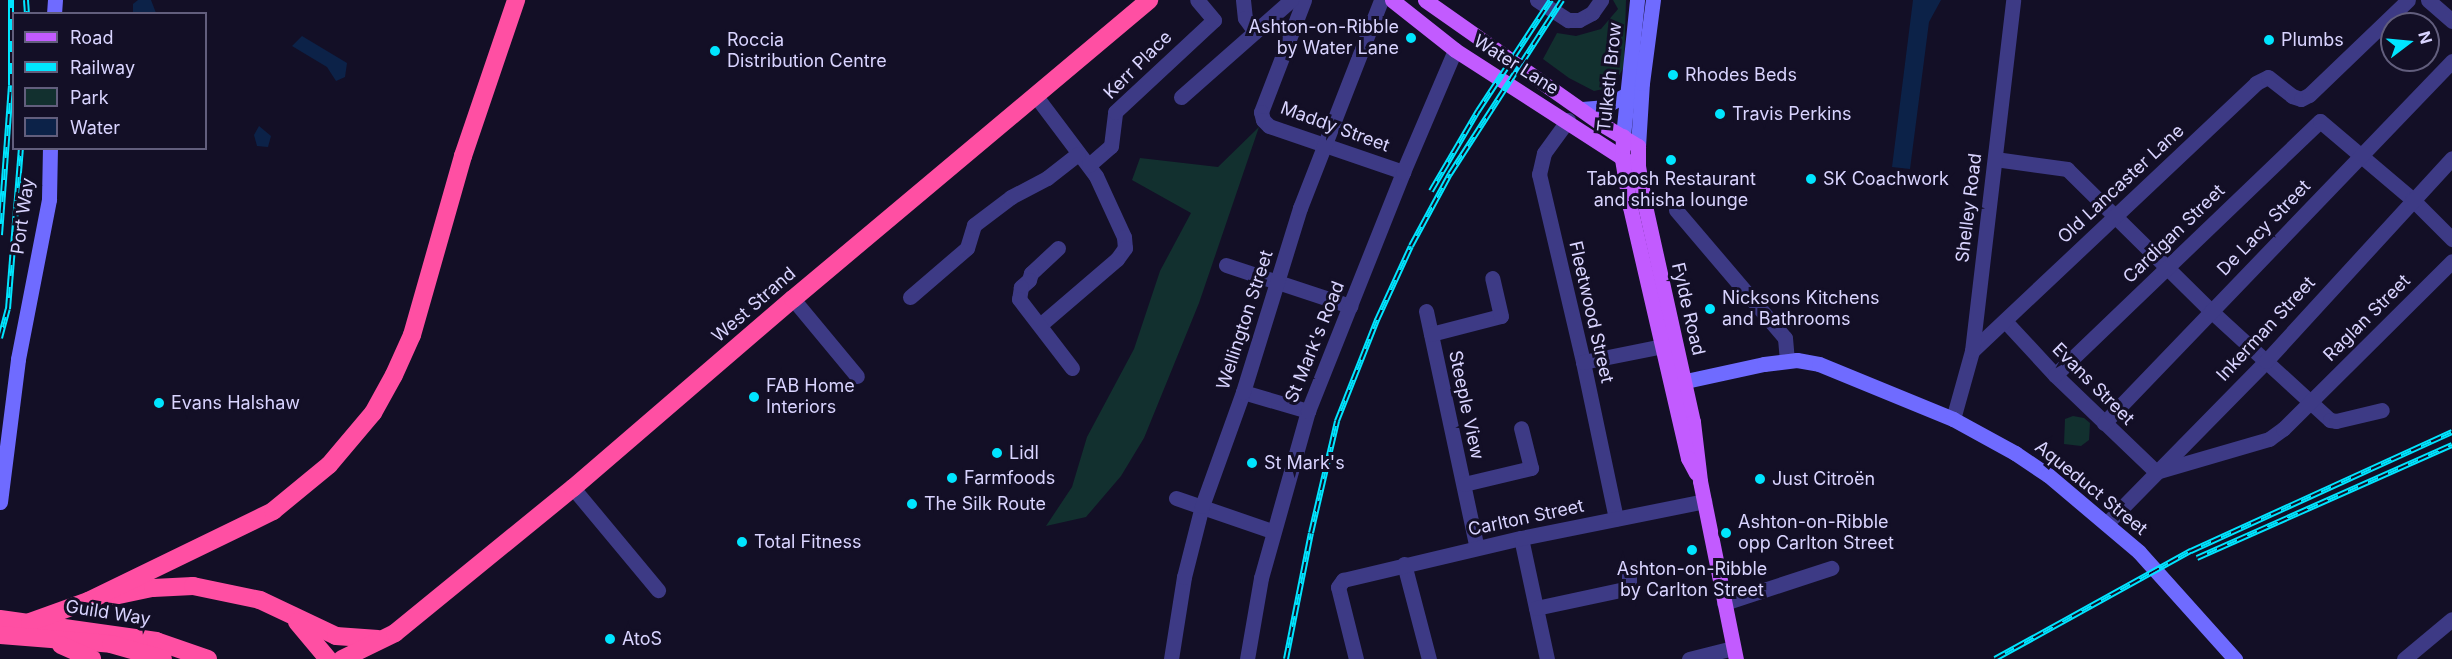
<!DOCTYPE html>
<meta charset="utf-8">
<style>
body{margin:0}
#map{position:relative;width:2452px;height:659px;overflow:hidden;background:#130f26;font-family:Inter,sans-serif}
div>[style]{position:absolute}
.green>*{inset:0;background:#12302f}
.water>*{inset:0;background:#0c2248}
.street>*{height:15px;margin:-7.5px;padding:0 7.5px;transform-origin:7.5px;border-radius:7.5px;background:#3d3a85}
.secondary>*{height:15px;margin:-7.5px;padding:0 7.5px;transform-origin:7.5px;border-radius:7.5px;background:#6f6bff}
.primary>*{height:15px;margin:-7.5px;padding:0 7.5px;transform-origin:7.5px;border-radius:7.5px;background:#c25bff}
.highway>*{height:18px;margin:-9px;padding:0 9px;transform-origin:9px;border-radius:9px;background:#ff4fa3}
.rail>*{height:6px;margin-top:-3px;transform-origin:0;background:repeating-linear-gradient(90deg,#130f26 0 11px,#00e5ff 0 22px);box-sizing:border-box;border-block:2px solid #00e5ff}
.dots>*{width:16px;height:16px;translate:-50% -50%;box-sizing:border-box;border:3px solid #130f26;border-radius:50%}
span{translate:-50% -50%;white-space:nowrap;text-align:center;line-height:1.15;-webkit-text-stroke:6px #130f26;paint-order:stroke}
.poi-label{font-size:18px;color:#d9d4ff}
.right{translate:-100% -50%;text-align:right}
.left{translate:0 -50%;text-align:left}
.street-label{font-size:18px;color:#d9d4ff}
.legend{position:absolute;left:12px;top:12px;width:195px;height:138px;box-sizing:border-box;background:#130f26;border:2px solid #625e7d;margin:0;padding:8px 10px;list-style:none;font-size:18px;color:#d9d4ff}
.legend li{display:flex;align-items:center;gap:12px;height:30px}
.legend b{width:30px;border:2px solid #625e7d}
.north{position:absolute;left:2380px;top:12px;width:60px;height:60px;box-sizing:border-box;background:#130f26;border:2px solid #625e7d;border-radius:50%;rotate:74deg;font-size:16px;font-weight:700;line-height:24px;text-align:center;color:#d9d4ff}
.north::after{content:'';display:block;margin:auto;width:21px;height:27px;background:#00e5ff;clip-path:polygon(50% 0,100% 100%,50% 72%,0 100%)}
</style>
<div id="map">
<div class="green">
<i style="clip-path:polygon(1613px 0,1626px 0,1624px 67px,1612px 87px,1594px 91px,1569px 78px,1543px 59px,1557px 33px,1576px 36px,1601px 29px,1618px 9px)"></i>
<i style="clip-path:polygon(1259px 127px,1199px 303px,1144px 438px,1121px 476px,1086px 517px,1046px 526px,1072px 487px,1087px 437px,1134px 349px,1160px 271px,1191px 213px,1132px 180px,1140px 158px,1218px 167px)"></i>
<i style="clip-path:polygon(2073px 416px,2084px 418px,2090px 423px,2089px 440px,2081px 446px,2064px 444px,2065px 419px)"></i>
</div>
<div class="water">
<i style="clip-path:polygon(138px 0,151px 0,156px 13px,133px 13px,133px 4px)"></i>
<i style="clip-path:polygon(1913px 0,1941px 0,1929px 22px,1910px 169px,1892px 167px)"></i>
<i style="clip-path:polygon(302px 36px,347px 63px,345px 77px,336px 81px,327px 67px,292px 46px)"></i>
<i style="clip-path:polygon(259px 126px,271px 136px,268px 147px,257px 146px,254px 135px)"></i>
</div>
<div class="street">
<i style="left:1243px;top:0;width:18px;rotate:84deg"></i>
<i style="left:1245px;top:18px;width:17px;rotate:54deg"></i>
<i style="left:1304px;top:0;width:120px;rotate:111deg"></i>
<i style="left:1261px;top:112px;width:8px;rotate:76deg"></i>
<i style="left:1263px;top:120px;width:8px;rotate:45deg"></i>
<i style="left:1269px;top:126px;width:142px;rotate:18.9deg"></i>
<i style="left:1537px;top:0;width:37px;rotate:33deg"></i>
<i style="left:1568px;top:20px;width:11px"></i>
<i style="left:1579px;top:20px;width:15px;rotate:-28deg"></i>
<i style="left:1592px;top:13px;width:16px;rotate:-55deg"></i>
<i style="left:2428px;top:0;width:32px;rotate:41deg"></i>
<i style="left:1035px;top:95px;width:101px;rotate:53deg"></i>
<i style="left:1096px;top:176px;width:67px;rotate:65.3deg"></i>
<i style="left:1124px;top:237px;width:11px;rotate:85deg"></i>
<i style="left:1125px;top:248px;width:14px;rotate:126deg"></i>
<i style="left:1117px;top:259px;width:101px;rotate:139.4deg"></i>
<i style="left:1181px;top:97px;width:147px;rotate:-41.4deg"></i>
<i style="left:1568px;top:120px;width:41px;rotate:126deg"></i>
<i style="left:1544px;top:153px;width:22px;rotate:103deg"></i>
<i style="left:1539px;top:174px;width:193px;rotate:76.8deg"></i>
<i style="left:1583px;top:362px;width:160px;rotate:78.1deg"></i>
<i style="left:1995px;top:159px;width:73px;rotate:7.9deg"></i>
<i style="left:2067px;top:169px;width:202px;rotate:44.6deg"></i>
<i style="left:2211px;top:311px;width:161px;rotate:42.5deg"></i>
<i style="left:2330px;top:420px;width:6px;rotate:9deg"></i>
<i style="left:2336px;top:421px;width:47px;rotate:-13.4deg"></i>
<i style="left:1089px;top:165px;width:29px;rotate:-41deg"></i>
<i style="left:1111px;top:146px;width:34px;rotate:-83deg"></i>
<i style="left:1115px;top:112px;width:135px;rotate:-42.9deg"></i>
<i style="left:1214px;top:20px;width:26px;rotate:-130deg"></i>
<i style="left:1676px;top:210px;width:168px;rotate:49.6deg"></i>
<i style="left:1785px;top:338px;width:22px;rotate:85deg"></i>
<i style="left:1058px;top:248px;width:37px;rotate:137deg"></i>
<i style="left:1031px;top:273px;width:7px;rotate:106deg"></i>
<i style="left:1029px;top:280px;width:11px;rotate:139deg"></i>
<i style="left:1021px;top:287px;width:12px;rotate:99deg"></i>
<i style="left:1019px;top:299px;width:87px;rotate:52.5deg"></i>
<i style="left:1226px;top:265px;width:131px;rotate:18.3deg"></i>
<i style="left:910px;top:297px;width:75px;rotate:-40.7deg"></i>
<i style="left:967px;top:248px;width:24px;rotate:-73deg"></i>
<i style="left:974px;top:225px;width:46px;rotate:-37.1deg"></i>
<i style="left:1011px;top:197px;width:41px;rotate:-27.8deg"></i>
<i style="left:1047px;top:178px;width:39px;rotate:-38deg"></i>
<i style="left:793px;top:299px;width:100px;rotate:50.3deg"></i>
<i style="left:1426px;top:311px;width:242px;rotate:77.9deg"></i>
<i style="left:2005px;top:321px;width:74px;rotate:47.2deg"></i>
<i style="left:2055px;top:375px;width:140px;rotate:43.8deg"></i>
<i style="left:1431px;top:334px;width:72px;rotate:-14.4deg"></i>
<i style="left:1501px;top:316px;width:39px;rotate:-103deg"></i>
<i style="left:1972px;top:351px;width:390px;rotate:-43.3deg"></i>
<i style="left:2256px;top:83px;width:13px;rotate:-27deg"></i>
<i style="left:2268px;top:77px;width:31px;rotate:38deg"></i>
<i style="left:2292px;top:96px;width:9px;rotate:18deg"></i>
<i style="left:2301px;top:99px;width:9px;rotate:-27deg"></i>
<i style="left:2309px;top:95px;width:137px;rotate:-43.8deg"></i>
<i style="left:1583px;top:362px;width:82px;rotate:-11.3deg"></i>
<i style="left:2055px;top:375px;width:367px;rotate:-43.8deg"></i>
<i style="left:2320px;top:121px;width:121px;rotate:40.3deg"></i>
<i style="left:2412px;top:199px;width:57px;rotate:45deg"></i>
<i style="left:1243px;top:392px;width:68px;rotate:16.3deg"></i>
<i style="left:1953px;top:419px;width:71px;rotate:-74.4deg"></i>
<i style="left:1972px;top:351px;width:353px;rotate:-83.3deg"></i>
<i style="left:2104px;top:423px;width:502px;rotate:-46.13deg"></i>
<i style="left:2159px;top:471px;width:115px;rotate:-16.2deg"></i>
<i style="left:2269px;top:439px;width:17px;rotate:-36deg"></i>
<i style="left:2283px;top:429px;width:238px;rotate:-44.8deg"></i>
<i style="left:1464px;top:484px;width:69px;rotate:-13.4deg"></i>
<i style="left:1531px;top:468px;width:41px;rotate:-104deg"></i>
<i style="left:573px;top:488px;width:133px;rotate:50.2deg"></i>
<i style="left:1176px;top:498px;width:102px;rotate:19deg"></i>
<i style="left:2106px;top:524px;width:228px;rotate:-45.5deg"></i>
<i style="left:2266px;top:361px;width:275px;rotate:-47.5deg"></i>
<i style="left:1521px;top:538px;width:124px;rotate:77.9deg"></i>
<i style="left:1404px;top:564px;width:98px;rotate:75.3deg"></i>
<i style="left:1724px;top:603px;width:113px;rotate:-18.1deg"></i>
<i style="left:1536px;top:608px;width:95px;rotate:-12.1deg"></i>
<i style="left:1629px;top:588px;width:16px;rotate:-90deg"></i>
<i style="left:1171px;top:659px;width:83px;rotate:-81deg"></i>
<i style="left:1184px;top:577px;width:73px;rotate:-75.8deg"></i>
<i style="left:1202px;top:506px;width:121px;rotate:-70.2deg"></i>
<i style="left:1243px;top:392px;width:193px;rotate:-72.8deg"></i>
<i style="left:1300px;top:208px;width:223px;rotate:-68.7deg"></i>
<i style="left:1247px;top:659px;width:82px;rotate:-80.2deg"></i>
<i style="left:1261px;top:578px;width:173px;rotate:-74.3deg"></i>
<i style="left:1308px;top:411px;width:257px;rotate:-68.3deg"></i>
<i style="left:1403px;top:172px;width:133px;rotate:-66.9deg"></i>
<i style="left:1356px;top:659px;width:74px;rotate:-104deg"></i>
<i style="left:1338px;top:587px;width:9px;rotate:-54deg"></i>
<i style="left:1343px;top:580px;width:183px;rotate:-13.3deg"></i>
<i style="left:1521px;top:538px;width:187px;rotate:-11.4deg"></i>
<i style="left:1689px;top:659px;width:45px;rotate:-14deg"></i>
<i style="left:2404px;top:659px;width:62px;rotate:-39.8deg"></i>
</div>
<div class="secondary">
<i style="left:54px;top:14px;width:14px;rotate:-86deg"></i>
<i style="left:1582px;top:109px;width:21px;rotate:-5deg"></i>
<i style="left:1603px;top:107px;width:26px;rotate:-28deg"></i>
<i style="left:1623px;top:136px;width:137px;rotate:-84.1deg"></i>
<i style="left:1638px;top:146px;width:63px;rotate:-86.4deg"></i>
<i style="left:1642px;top:83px;width:84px;rotate:-82.5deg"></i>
<i style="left:1672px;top:384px;width:94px;rotate:-12.3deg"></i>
<i style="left:1764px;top:364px;width:33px;rotate:-7deg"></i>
<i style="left:1797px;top:360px;width:22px;rotate:10deg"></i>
<i style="left:1819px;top:364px;width:145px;rotate:22.3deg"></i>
<i style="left:1953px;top:419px;width:71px;rotate:28.7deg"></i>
<i style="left:2015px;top:453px;width:40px;rotate:34deg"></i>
<i style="left:2048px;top:475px;width:119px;rotate:40.2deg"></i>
<i style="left:2139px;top:552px;width:144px;rotate:48.1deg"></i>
<i style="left:0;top:502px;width:144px;rotate:-82.8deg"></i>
<i style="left:18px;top:359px;width:163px;rotate:-79deg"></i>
<i style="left:49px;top:199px;width:51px;rotate:-88.9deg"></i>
</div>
<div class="primary">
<i style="left:1392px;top:0;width:80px;rotate:38.4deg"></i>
<i style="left:1455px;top:50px;width:207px;rotate:32.8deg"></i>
<i style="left:1425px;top:0;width:218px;rotate:35.1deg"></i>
<i style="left:1603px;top:125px;width:41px;rotate:31deg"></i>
<i style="left:1638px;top:146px;width:20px;rotate:90deg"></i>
<i style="left:1638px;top:166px;width:36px;rotate:80deg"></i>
<i style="left:1644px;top:201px;width:226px;rotate:77.5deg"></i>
<i style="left:1693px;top:422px;width:59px;rotate:83.2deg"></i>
<i style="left:1700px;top:481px;width:182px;rotate:78.6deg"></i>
<i style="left:1623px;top:136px;width:23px;rotate:92deg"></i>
<i style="left:1622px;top:159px;width:49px;rotate:80.5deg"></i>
<i style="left:1630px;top:207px;width:258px;rotate:77deg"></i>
<i style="left:1688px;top:458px;width:17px;rotate:62deg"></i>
</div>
<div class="highway">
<i style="left:114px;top:596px;width:40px;rotate:-12deg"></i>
<i style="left:153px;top:588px;width:40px;rotate:-2.9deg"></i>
<i style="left:193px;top:586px;width:68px;rotate:11.8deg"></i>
<i style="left:260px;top:600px;width:84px;rotate:25.3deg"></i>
<i style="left:336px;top:636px;width:42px;rotate:4.1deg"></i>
<i style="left:0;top:619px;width:158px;rotate:8deg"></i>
<i style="left:156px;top:641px;width:55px;rotate:19.1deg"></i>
<i style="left:30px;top:622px;width:62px;rotate:-19.9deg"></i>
<i style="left:88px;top:601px;width:206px;rotate:-25.9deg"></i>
<i style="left:273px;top:511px;width:72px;rotate:-39.4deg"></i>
<i style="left:329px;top:465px;width:68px;rotate:-49.8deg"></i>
<i style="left:373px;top:413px;width:43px;rotate:-61.1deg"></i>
<i style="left:394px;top:375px;width:44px;rotate:-65.8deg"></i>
<i style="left:412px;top:335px;width:186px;rotate:-74.1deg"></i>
<i style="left:463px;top:156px;width:165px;rotate:-71.2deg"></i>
<i style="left:297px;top:622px;width:48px;rotate:50deg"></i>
<i style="left:0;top:635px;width:111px;rotate:4.6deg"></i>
<i style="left:111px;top:644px;width:54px;rotate:16.1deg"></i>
<i style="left:61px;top:645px;width:34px;rotate:24deg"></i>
<i style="left:342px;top:659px;width:59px;rotate:-26.1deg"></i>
<i style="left:395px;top:633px;width:230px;rotate:-39.2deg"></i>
<i style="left:573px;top:488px;width:290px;rotate:-40.7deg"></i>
<i style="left:793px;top:299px;width:465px;rotate:-40deg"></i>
</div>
<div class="rail">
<i style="left:26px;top:0;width:14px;rotate:86deg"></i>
<i style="left:1431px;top:191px;width:93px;rotate:-59.6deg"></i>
<i style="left:1478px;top:111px;width:133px;rotate:-56.7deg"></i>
<i style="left:0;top:235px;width:150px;rotate:-85.8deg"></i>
<i style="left:11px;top:85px;width:85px;rotate:-90deg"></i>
<i style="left:0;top:338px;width:30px;rotate:-75deg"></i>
<i style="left:8px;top:309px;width:162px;rotate:-85.4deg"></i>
<i style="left:2197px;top:558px;width:279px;rotate:-23.9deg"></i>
<i style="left:1286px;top:659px;width:128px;rotate:-78.8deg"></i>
<i style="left:1311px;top:533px;width:115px;rotate:-76.9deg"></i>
<i style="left:1337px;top:421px;width:109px;rotate:-68.4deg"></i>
<i style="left:1377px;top:320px;width:81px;rotate:-65.3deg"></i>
<i style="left:1411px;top:246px;width:82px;rotate:-61.6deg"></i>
<i style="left:1450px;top:174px;width:207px;rotate:-57.2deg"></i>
<i style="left:1995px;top:659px;width:224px;rotate:-28.9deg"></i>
<i style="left:2191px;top:551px;width:287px;rotate:-24.5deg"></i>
</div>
<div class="dots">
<i style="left:1411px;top:38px;background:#00e5ff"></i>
<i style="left:2269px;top:40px;background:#00e5ff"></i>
<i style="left:715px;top:51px;background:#00e5ff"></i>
<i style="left:1673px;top:75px;background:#00e5ff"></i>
<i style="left:1720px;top:114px;background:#00e5ff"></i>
<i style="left:1671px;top:160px;background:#00e5ff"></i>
<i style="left:1811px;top:179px;background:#00e5ff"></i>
<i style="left:1710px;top:309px;background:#00e5ff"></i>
<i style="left:754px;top:397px;background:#00e5ff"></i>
<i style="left:159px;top:403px;background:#00e5ff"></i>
<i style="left:997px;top:453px;background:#00e5ff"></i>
<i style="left:1252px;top:463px;background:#00e5ff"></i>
<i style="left:952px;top:478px;background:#00e5ff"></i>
<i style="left:1760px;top:479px;background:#00e5ff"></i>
<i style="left:912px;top:504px;background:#00e5ff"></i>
<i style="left:1726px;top:533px;background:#00e5ff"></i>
<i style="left:742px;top:542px;background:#00e5ff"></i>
<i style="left:1692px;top:550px;background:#00e5ff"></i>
<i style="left:610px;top:639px;background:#00e5ff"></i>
</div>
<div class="poi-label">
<span class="right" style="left:1399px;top:38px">Ashton-on-Ribble<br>by Water Lane</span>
<span class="left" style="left:2281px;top:40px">Plumbs</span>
<span class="left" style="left:727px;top:51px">Roccia<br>Distribution Centre</span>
<span class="left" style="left:1685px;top:75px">Rhodes Beds</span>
<span class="left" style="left:1732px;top:114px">Travis Perkins</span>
<span class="left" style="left:1823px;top:179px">SK Coachwork</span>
<span style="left:1671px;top:190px">Taboosh Restaurant<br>and shisha lounge</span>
<span class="left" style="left:1722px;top:309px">Nicksons Kitchens<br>and Bathrooms</span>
<span class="left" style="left:766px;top:397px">FAB Home<br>Interiors</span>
<span class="left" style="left:171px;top:403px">Evans Halshaw</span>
<span class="left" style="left:1009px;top:453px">Lidl</span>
<span class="left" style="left:1264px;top:463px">St Mark's</span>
<span class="left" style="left:964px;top:478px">Farmfoods</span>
<span class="left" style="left:1772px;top:479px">Just Citroën</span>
<span class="left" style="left:924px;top:504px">The Silk Route</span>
<span class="left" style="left:1738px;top:533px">Ashton-on-Ribble<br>opp Carlton Street</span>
<span class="left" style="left:754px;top:542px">Total Fitness</span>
<span style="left:1692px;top:580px">Ashton-on-Ribble<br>by Carlton Street</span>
<span class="left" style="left:622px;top:639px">AtoS</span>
</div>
<div class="street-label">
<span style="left:1138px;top:65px;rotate:-45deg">Kerr Place</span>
<span style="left:1516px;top:65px;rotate:32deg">Water Lane</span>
<span style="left:1610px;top:77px;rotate:-84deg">Tulketh Brow</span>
<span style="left:1335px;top:127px;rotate:20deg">Maddy Street</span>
<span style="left:2121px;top:184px;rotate:-43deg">Old Lancaster Lane</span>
<span style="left:1969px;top:208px;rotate:-83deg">Shelley Road</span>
<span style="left:23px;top:216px;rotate:-82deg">Port Way</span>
<span style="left:2264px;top:228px;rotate:-46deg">De Lacy Street</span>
<span style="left:2174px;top:234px;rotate:-44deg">Cardigan Street</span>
<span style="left:754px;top:305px;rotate:-41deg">West Strand</span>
<span style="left:1688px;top:309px;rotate:77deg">Fylde Road</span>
<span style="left:1591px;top:312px;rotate:77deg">Fleetwood Street</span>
<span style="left:2367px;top:318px;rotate:-45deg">Raglan Street</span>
<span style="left:1245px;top:320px;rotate:-72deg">Wellington Street</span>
<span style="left:2266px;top:329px;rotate:-47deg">Inkerman Street</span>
<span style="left:1315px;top:342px;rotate:-68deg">St Mark's Road</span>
<span style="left:2093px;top:384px;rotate:45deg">Evans Street</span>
<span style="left:1466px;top:405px;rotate:78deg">Steeple View</span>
<span style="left:2091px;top:488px;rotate:39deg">Aqueduct Street</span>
<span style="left:1526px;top:518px;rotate:-12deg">Carlton Street</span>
<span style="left:108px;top:613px;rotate:9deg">Guild Way</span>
</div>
<ul class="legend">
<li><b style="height:8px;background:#c25bff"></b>Road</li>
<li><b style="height:8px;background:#00e5ff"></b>Railway</li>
<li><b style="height:16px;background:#12302f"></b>Park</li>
<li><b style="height:16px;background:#0c2248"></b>Water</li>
</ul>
<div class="north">N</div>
</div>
